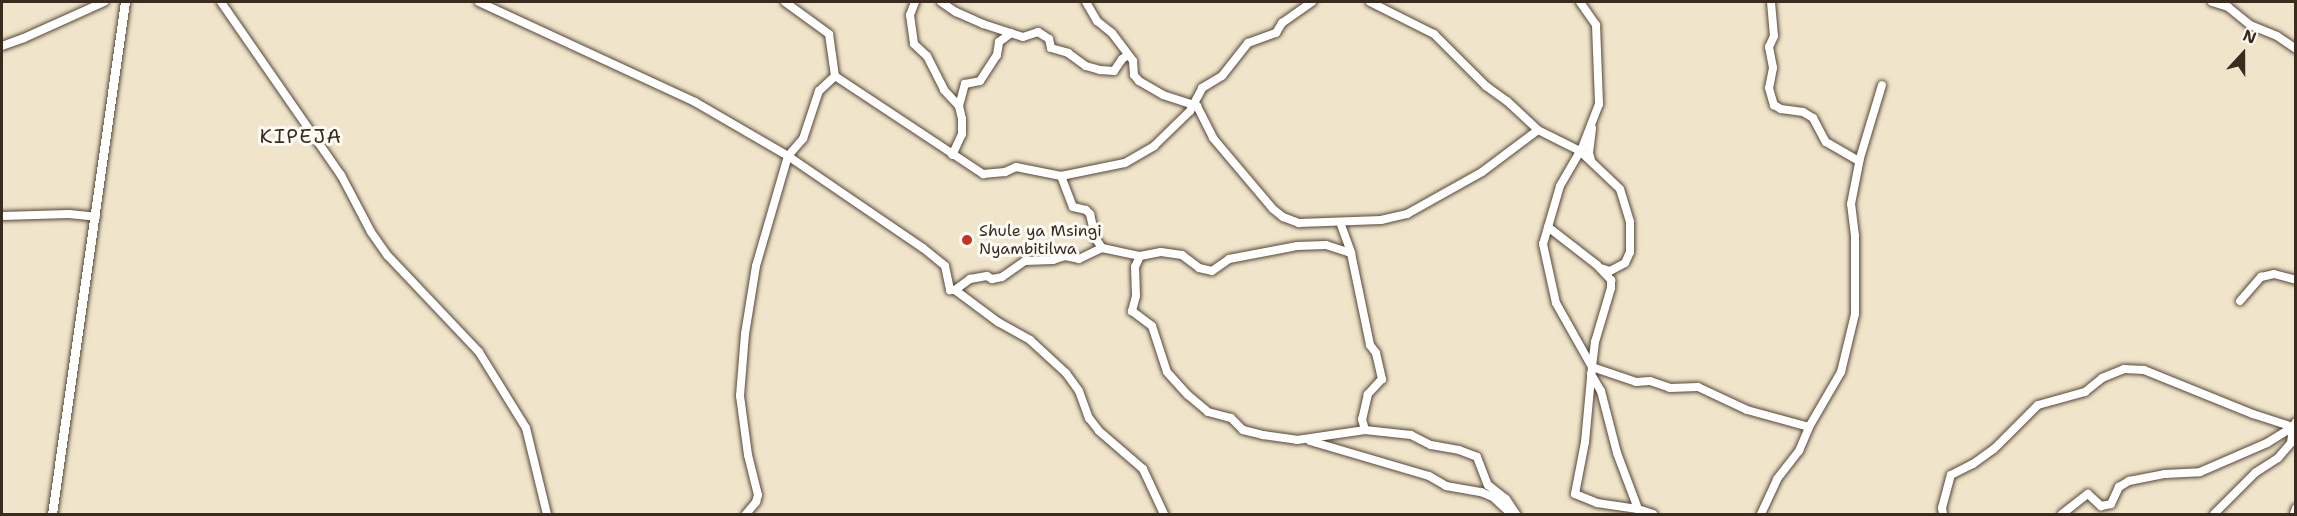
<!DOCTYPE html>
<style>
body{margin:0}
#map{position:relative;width:2297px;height:516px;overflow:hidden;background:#f0e5ca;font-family:"Shantell Sans",sans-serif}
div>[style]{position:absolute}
.roads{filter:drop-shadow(0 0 2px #564638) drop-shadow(0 0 2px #564638)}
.minor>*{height:8px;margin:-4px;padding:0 4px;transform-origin:4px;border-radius:4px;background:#fff}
.major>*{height:9px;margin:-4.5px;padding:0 4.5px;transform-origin:4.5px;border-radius:4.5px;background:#fff}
.dots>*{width:16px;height:16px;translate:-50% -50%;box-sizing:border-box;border:3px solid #fdfcf7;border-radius:50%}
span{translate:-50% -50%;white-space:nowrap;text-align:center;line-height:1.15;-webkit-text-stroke:6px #fdfcf7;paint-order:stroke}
.poi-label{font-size:16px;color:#3b2a1e}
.left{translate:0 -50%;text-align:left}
.quarter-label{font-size:20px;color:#3b2a1e;letter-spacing:1.5px}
.frame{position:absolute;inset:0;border:3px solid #3b2a1e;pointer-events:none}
.north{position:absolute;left:2213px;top:24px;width:60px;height:60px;-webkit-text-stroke:4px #fdfcf7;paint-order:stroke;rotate:21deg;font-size:16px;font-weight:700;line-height:24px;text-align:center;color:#3b2a1e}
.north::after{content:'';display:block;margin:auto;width:21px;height:27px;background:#3b2a1e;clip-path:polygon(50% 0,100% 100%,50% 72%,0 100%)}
</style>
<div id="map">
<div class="roads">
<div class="minor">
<i style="left:221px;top:2px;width:211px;rotate:55.3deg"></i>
<i style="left:341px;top:175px;width:64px;rotate:62.2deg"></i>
<i style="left:371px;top:232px;width:29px;rotate:55deg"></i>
<i style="left:388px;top:256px;width:132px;rotate:46.5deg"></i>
<i style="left:479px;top:352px;width:89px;rotate:58.3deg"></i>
<i style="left:526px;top:428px;width:89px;rotate:76.3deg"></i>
<i style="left:479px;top:2px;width:238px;rotate:24.8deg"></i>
<i style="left:695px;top:102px;width:108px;rotate:30.1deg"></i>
<i style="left:788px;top:156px;width:163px;rotate:34.3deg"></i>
<i style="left:923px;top:248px;width:28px;rotate:39deg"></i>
<i style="left:945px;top:266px;width:25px;rotate:78deg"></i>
<i style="left:950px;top:290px;width:5px"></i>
<i style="left:955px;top:290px;width:19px;rotate:-36deg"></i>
<i style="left:970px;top:279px;width:17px;rotate:-10deg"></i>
<i style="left:987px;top:276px;width:6px;rotate:31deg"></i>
<i style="left:992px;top:279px;width:10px;rotate:-11deg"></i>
<i style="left:1002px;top:277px;width:28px;rotate:-35deg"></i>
<i style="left:1025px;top:261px;width:28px;rotate:-2deg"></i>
<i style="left:1053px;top:260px;width:13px;rotate:-18deg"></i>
<i style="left:1065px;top:256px;width:14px;rotate:12deg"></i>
<i style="left:1079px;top:259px;width:25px;rotate:-26deg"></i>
<i style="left:1102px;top:248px;width:39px;rotate:12deg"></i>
<i style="left:1140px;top:256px;width:21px;rotate:-11deg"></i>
<i style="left:1161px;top:252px;width:21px;rotate:8deg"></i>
<i style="left:1182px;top:255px;width:21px;rotate:37deg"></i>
<i style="left:1199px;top:268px;width:13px;rotate:13deg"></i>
<i style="left:1212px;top:271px;width:21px;rotate:-35deg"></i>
<i style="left:1229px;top:259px;width:69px;rotate:-10.8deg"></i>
<i style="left:1297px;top:246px;width:29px;rotate:-2deg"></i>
<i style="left:1326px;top:245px;width:26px;rotate:18deg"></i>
<i style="left:915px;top:2px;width:14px;rotate:111deg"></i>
<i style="left:910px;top:15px;width:29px;rotate:82deg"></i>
<i style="left:914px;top:44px;width:18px;rotate:43deg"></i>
<i style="left:927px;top:56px;width:38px;rotate:63deg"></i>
<i style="left:944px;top:90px;width:22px;rotate:47deg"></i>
<i style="left:959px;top:106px;width:13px;rotate:77deg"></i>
<i style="left:962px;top:119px;width:15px;rotate:90deg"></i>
<i style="left:962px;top:134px;width:23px;rotate:115deg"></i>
<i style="left:941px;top:2px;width:18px;rotate:34deg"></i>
<i style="left:956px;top:12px;width:30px;rotate:24deg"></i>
<i style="left:983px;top:24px;width:42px;rotate:18deg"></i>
<i style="left:1023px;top:37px;width:16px;rotate:-18deg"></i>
<i style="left:1038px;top:32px;width:13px;rotate:32deg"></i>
<i style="left:1049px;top:39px;width:9px;rotate:77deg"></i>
<i style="left:1051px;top:48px;width:18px;rotate:16deg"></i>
<i style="left:1068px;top:53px;width:22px;rotate:36deg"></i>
<i style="left:1086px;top:66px;width:15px;rotate:16deg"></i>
<i style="left:1100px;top:70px;width:14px;rotate:4deg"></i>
<i style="left:1114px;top:71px;width:14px;rotate:-56deg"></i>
<i style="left:1122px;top:59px;width:7px;rotate:-34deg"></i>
<i style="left:1086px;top:2px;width:22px;rotate:60deg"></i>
<i style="left:1097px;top:21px;width:19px;rotate:39deg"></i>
<i style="left:1112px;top:33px;width:35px;rotate:53deg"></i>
<i style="left:1133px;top:61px;width:14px;rotate:86deg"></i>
<i style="left:1134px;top:75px;width:8px;rotate:50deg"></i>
<i style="left:1139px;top:81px;width:28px;rotate:30deg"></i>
<i style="left:1163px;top:95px;width:36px;rotate:18deg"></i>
<i style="left:1197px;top:106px;width:36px;rotate:63deg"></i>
<i style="left:1213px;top:138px;width:93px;rotate:49.8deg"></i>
<i style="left:1273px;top:209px;width:13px;rotate:39deg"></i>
<i style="left:1283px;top:217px;width:17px;rotate:21deg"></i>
<i style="left:1299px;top:223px;width:82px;rotate:-2.1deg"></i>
<i style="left:1381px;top:220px;width:27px;rotate:-13deg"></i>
<i style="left:1407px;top:214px;width:86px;rotate:-29.2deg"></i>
<i style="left:1482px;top:172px;width:70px;rotate:-36.9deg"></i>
<i style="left:1538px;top:130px;width:47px;rotate:26.6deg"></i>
<i style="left:1580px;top:151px;width:55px;rotate:43.5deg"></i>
<i style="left:1620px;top:189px;width:34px;rotate:73deg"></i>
<i style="left:1630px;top:222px;width:30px;rotate:90deg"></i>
<i style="left:1630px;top:252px;width:12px;rotate:114deg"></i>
<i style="left:1625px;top:263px;width:17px;rotate:152deg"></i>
<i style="left:1610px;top:271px;width:10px;rotate:-163deg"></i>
<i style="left:1370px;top:2px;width:72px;rotate:26.6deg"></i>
<i style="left:1434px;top:34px;width:74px;rotate:45deg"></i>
<i style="left:1486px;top:86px;width:26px;rotate:36deg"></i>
<i style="left:1507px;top:101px;width:42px;rotate:43.1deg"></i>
<i style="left:1580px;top:2px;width:28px;rotate:55deg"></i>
<i style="left:1596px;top:25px;width:79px;rotate:87.8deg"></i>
<i style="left:1599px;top:104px;width:47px;rotate:111.1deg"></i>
<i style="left:1582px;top:148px;width:44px;rotate:120.1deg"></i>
<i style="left:1560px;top:186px;width:60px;rotate:106.3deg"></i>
<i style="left:1543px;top:244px;width:60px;rotate:77.6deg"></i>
<i style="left:1556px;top:303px;width:73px;rotate:60.6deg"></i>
<i style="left:1592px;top:367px;width:75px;rotate:95.3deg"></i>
<i style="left:1585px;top:442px;width:53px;rotate:100.9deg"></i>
<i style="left:1575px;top:494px;width:24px;rotate:22deg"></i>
<i style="left:1597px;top:503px;width:41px;rotate:8.3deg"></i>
<i style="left:1771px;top:2px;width:34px;rotate:85deg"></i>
<i style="left:1774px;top:36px;width:12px;rotate:114deg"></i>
<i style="left:1769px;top:47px;width:21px;rotate:79deg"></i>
<i style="left:1773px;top:68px;width:20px;rotate:101deg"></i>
<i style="left:1769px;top:88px;width:18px;rotate:74deg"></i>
<i style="left:1774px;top:105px;width:8px;rotate:30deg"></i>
<i style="left:1781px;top:109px;width:22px;rotate:8deg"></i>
<i style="left:1803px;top:112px;width:12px;rotate:31deg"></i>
<i style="left:1813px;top:118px;width:27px;rotate:62deg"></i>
<i style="left:1826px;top:142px;width:38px;rotate:30deg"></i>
<i style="left:2212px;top:2px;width:17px;rotate:17deg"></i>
<i style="left:2228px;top:7px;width:28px;rotate:39deg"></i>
<i style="left:2250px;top:25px;width:29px;rotate:22deg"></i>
<i style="left:2277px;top:36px;width:23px;rotate:34deg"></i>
<i style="left:2px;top:46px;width:23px;rotate:-20deg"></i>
<i style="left:24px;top:38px;width:88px;rotate:-24.2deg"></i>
<i style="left:835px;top:76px;width:178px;rotate:33.5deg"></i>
<i style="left:983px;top:174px;width:22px;rotate:-5deg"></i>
<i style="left:1005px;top:172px;width:12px;rotate:-24deg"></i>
<i style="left:1016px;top:167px;width:46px;rotate:11.3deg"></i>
<i style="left:1061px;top:176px;width:65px;rotate:-11.5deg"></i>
<i style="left:1125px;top:163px;width:34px;rotate:-30deg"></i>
<i style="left:1154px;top:146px;width:50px;rotate:-44.2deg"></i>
<i style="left:1190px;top:111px;width:26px;rotate:-62deg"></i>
<i style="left:1202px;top:88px;width:23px;rotate:-31deg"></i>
<i style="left:1222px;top:76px;width:42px;rotate:-51.8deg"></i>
<i style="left:1248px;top:43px;width:30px;rotate:-20deg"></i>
<i style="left:1276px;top:33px;width:12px;rotate:-59deg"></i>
<i style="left:1282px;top:23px;width:37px;rotate:-35deg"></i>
<i style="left:959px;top:106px;width:23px;rotate:-75deg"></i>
<i style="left:965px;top:84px;width:15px;rotate:-11deg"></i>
<i style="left:980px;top:81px;width:31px;rotate:-57deg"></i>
<i style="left:997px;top:55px;width:13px;rotate:-81deg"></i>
<i style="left:999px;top:42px;width:15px;rotate:-37deg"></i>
<i style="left:1591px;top:160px;width:7px;rotate:-106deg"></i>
<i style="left:1589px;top:153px;width:25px;rotate:-83deg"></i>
<i style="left:1061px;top:176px;width:33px;rotate:69deg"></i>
<i style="left:1073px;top:207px;width:13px;rotate:13deg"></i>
<i style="left:1086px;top:210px;width:6px;rotate:45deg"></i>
<i style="left:1090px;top:214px;width:26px;rotate:77deg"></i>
<i style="left:1096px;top:239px;width:11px;rotate:56deg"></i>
<i style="left:2px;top:216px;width:67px;rotate:-1.7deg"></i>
<i style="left:69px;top:214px;width:27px;rotate:6deg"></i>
<i style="left:1340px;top:222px;width:33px;rotate:70deg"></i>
<i style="left:1351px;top:253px;width:94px;rotate:78.3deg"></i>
<i style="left:1370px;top:345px;width:10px;rotate:53deg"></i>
<i style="left:1376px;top:353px;width:27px;rotate:77deg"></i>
<i style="left:1382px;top:379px;width:21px;rotate:133deg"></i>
<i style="left:1368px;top:394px;width:26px;rotate:103deg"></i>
<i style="left:1362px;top:419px;width:11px;rotate:75deg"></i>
<i style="left:1548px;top:227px;width:62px;rotate:37.8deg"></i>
<i style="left:1597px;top:265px;width:21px;rotate:47deg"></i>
<i style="left:1611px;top:280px;width:8px;rotate:90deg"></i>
<i style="left:1611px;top:288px;width:56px;rotate:106.5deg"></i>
<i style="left:1595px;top:342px;width:25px;rotate:97deg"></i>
<i style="left:1592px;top:367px;width:46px;rotate:18.8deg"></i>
<i style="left:1636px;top:382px;width:14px;rotate:-4deg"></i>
<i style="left:1650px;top:381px;width:21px;rotate:19deg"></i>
<i style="left:1670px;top:388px;width:28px;rotate:-2deg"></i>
<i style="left:1698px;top:387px;width:54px;rotate:25.1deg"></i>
<i style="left:1747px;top:410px;width:64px;rotate:15.3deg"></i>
<i style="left:1140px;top:256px;width:12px;rotate:114deg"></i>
<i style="left:1135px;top:267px;width:29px;rotate:88deg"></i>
<i style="left:1136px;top:296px;width:16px;rotate:105deg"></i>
<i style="left:1132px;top:311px;width:25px;rotate:37deg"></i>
<i style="left:1152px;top:326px;width:48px;rotate:71.9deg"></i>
<i style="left:1167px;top:372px;width:31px;rotate:48deg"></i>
<i style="left:1188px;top:395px;width:26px;rotate:40deg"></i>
<i style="left:1208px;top:412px;width:24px;rotate:15deg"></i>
<i style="left:1231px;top:418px;width:17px;rotate:45deg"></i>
<i style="left:1243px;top:430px;width:21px;rotate:14deg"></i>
<i style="left:1263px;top:435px;width:34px;rotate:8deg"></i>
<i style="left:1297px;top:440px;width:69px;rotate:-8.4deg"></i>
<i style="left:1365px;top:430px;width:46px;rotate:6.2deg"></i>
<i style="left:1411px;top:435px;width:22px;rotate:27deg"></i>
<i style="left:1431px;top:445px;width:28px;rotate:10deg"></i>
<i style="left:1459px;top:450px;width:19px;rotate:21deg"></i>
<i style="left:1477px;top:457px;width:30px;rotate:69deg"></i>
<i style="left:1488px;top:485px;width:23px;rotate:38deg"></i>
<i style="left:1506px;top:499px;width:18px;rotate:56deg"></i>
<i style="left:955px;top:290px;width:54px;rotate:36.7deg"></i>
<i style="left:998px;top:322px;width:37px;rotate:29deg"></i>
<i style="left:1030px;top:340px;width:49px;rotate:42.5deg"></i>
<i style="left:1066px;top:373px;width:22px;rotate:54deg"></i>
<i style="left:1079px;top:391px;width:29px;rotate:70deg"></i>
<i style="left:1089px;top:418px;width:16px;rotate:52deg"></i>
<i style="left:1099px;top:431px;width:58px;rotate:40.8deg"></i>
<i style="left:1143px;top:469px;width:50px;rotate:65deg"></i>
<i style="left:2240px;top:301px;width:32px;rotate:-49deg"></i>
<i style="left:2261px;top:277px;width:13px;rotate:-13deg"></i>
<i style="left:2274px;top:274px;width:23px;rotate:15deg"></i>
<i style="left:1591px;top:374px;width:20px;rotate:60deg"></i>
<i style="left:1601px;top:391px;width:64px;rotate:75.5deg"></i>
<i style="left:1617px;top:453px;width:60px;rotate:69.4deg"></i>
<i style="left:1638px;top:509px;width:16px;rotate:18deg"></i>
<i style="left:1310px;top:441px;width:124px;rotate:16.4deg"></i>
<i style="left:1429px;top:476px;width:20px;rotate:30deg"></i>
<i style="left:1446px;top:486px;width:36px;rotate:10deg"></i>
<i style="left:1481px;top:492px;width:13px;rotate:23deg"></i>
<i style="left:1493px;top:497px;width:25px;rotate:43deg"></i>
<i style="left:746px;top:514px;width:16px;rotate:-50deg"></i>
<i style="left:756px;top:502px;width:7px;rotate:-74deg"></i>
<i style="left:758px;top:495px;width:41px;rotate:-104deg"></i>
<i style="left:748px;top:455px;width:60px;rotate:-97.7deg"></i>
<i style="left:740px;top:396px;width:62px;rotate:-85.4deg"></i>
<i style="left:745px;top:334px;width:69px;rotate:-80.8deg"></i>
<i style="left:756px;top:266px;width:115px;rotate:-73.8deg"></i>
<i style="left:788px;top:156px;width:23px;rotate:-49deg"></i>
<i style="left:803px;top:139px;width:51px;rotate:-71.6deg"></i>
<i style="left:819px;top:91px;width:22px;rotate:-43deg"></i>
<i style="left:835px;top:76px;width:42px;rotate:-98.1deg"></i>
<i style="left:829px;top:34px;width:54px;rotate:-144deg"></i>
<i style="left:1761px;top:514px;width:38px;rotate:-65deg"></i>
<i style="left:1777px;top:479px;width:36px;rotate:-52deg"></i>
<i style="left:1799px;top:451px;width:26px;rotate:-67deg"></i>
<i style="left:1809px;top:427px;width:64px;rotate:-59.8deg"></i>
<i style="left:1841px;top:372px;width:60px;rotate:-76.4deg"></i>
<i style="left:1855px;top:314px;width:78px;rotate:-90deg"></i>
<i style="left:1855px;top:236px;width:32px;rotate:-97deg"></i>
<i style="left:1851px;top:204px;width:47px;rotate:-78.9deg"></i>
<i style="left:1860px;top:158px;width:76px;rotate:-73.2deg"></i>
<i style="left:1943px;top:514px;width:6px;rotate:-99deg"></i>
<i style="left:1942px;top:508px;width:34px;rotate:-75deg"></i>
<i style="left:1951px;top:475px;width:25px;rotate:-27deg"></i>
<i style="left:1973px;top:464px;width:26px;rotate:-36deg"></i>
<i style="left:1994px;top:449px;width:62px;rotate:-45deg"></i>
<i style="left:2038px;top:405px;width:49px;rotate:-15.5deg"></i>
<i style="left:2085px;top:392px;width:22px;rotate:-39deg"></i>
<i style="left:2102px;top:378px;width:24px;rotate:-22deg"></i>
<i style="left:2124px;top:369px;width:20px;rotate:3deg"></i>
<i style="left:2144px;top:370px;width:118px;rotate:22deg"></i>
<i style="left:2253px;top:414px;width:42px;rotate:18deg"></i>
<i style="left:2293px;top:427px;width:16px;rotate:97deg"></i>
<i style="left:2291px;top:443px;width:20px;rotate:131deg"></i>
<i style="left:2278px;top:458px;width:27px;rotate:147deg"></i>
<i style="left:2255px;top:473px;width:58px;rotate:135deg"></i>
<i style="left:2062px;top:514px;width:33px;rotate:-38deg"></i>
<i style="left:2088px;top:494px;width:18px;rotate:43deg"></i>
<i style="left:2101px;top:506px;width:10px;rotate:-11deg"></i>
<i style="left:2111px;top:504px;width:19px;rotate:-65deg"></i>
<i style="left:2119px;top:487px;width:12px;rotate:-31deg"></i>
<i style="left:2129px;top:481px;width:37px;rotate:-11deg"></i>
<i style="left:2165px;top:474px;width:35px;rotate:-3deg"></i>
<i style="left:2200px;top:472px;width:73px;rotate:-23.4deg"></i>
<i style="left:2267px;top:443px;width:31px;rotate:-32deg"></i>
<i style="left:2293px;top:427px;width:6px;rotate:-59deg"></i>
<i style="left:2294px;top:514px;width:6px;rotate:-72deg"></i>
</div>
<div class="major">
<i style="left:52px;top:514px;width:517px;rotate:-81.89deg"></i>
</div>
</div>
<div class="dots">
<i style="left:967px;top:240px;background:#c8321e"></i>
</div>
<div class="poi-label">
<span class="left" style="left:979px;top:240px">Shule ya Msingi<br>Nyambitilwa</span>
</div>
<div class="quarter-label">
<span style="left:301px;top:136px">KIPEJA</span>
</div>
<div class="frame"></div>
<div class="north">N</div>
</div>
